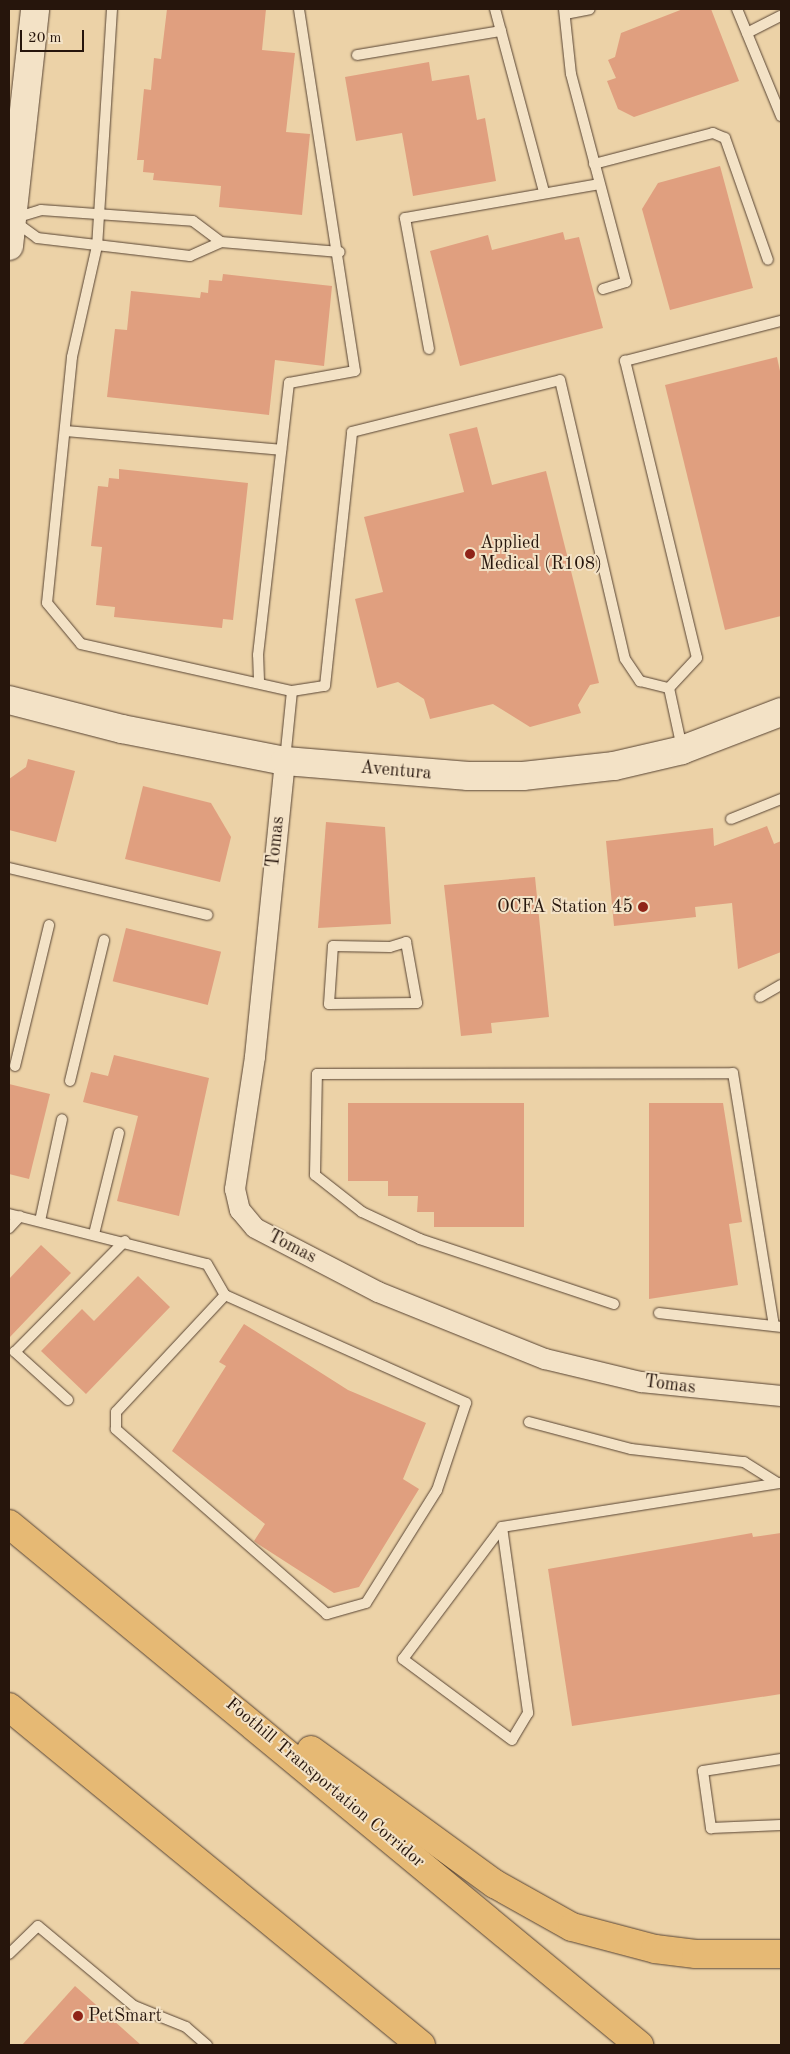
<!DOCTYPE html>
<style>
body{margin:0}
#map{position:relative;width:790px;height:2054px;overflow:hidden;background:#ecd2a7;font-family:"Old Standard TT",serif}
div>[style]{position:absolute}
.building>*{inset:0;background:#e09f7f;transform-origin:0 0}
.roads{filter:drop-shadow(0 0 1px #584433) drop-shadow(0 0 1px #584433)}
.lane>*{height:10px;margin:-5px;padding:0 5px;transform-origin:5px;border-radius:5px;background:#f3e2c6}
.street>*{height:20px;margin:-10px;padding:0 10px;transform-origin:10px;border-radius:10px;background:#f3e2c6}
.secondary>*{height:28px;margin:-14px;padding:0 14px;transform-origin:14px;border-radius:14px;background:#f3e2c6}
.highway>*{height:28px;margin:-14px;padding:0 14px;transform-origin:14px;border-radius:14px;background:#e6b974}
.dots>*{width:14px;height:14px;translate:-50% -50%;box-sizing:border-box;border:2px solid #f3e2c6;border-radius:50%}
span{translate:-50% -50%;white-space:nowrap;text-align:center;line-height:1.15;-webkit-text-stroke:4px #f3e2c6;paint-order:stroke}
.poi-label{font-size:18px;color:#26150c}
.left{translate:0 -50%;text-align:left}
.right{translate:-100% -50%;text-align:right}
.street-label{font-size:18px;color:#26150c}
.frame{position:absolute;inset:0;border:10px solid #26150c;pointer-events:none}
.scale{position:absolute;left:20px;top:30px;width:64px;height:22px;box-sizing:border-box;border:2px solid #26150c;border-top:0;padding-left:6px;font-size:15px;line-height:18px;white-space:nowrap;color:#26150c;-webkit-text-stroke:4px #f3e2c6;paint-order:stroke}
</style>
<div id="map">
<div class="building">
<i style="clip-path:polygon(167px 9px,266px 9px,262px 50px,295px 53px,286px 132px,310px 134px,302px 215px,219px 207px,221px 186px,153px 180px,154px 173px,143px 172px,144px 160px,137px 160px,144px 89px,151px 90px,154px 58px,161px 59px)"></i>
<i style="clip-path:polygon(683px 9px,711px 9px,739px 81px,634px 117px,618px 109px,607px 81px,616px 78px,608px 60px,615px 57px,621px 33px)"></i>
<i style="clip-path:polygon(429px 62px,432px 81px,469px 75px,477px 120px,485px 118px,496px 181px,413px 196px,402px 133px,356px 141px,345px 77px)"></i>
<i style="clip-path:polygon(720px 166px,753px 288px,670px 310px,642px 209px,658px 183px)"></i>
<i style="clip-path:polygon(563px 232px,565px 240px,579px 237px,603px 328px,460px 366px,430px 251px,488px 235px,492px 250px)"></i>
<i style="clip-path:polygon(223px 274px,332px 286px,324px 366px,275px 360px,269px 415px,107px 397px,115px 329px,127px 330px,131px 291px,200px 298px,201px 292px,208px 293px,209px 280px,222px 281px)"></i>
<i style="clip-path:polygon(777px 357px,781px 376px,781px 616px,725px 630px,665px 385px)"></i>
<i style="clip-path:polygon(477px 427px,492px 485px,546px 471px,599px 683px,590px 685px,578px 705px,581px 713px,530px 727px,493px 704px,430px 719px,424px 699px,398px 682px,377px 688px,355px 599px,383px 592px,364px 517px,464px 492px,449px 434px)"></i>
<i style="clip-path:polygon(119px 469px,248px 483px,233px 620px,223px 619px,222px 628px,114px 617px,115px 607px,96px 605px,102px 547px,91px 546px,98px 486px,108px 487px,109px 478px,119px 479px)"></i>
<i style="clip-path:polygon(28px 759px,75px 771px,56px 842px,9px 830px,9px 779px,26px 767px)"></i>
<i style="clip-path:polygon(143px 786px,211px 803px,231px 837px,220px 882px,125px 859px)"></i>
<i style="clip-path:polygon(326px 822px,385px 827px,391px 924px,318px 928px)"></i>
<i style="clip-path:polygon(767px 826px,774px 844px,781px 841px,781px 952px,738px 969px,732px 903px,695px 907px,696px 917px,614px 926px,606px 841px,713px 828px,714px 846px)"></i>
<i style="clip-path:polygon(535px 877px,549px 1017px,491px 1023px,492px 1033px,461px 1036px,444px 885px)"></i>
<i style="left:126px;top:928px;width:98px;height:55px;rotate:14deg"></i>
<i style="clip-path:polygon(114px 1055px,209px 1078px,179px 1216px,117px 1201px,138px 1116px,83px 1102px,91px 1072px,108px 1076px)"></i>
<i style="clip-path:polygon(9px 1084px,50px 1094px,29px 1179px,9px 1174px)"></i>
<i style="clip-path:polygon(348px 1103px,524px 1103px,524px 1227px,434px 1227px,434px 1212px,417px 1212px,418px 1196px,388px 1196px,388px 1181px,348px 1181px)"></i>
<i style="clip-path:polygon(649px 1103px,723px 1103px,742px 1222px,729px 1224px,738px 1285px,649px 1299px)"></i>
<i style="clip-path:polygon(41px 1245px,71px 1273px,9px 1338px,9px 1279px)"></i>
<i style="clip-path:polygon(138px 1276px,170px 1307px,86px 1394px,41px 1351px,82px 1309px,94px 1321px)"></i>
<i style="clip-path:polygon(244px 1324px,348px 1390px,426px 1423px,403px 1479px,419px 1489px,359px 1587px,334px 1593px,258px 1544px,254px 1541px,265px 1524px,172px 1451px,226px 1366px,219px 1362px)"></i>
<i style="clip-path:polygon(752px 1533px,753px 1537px,781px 1533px,781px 1694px,572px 1726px,548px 1569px)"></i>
<i style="clip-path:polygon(75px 1986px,141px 2045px,22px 2045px)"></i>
</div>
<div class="roads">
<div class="lane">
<i style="left:112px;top:9px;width:237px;rotate:93.6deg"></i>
<i style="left:97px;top:246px;width:114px;rotate:102.7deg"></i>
<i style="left:72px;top:357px;width:247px;rotate:95.8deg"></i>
<i style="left:47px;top:603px;width:53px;rotate:50.3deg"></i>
<i style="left:81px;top:644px;width:216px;rotate:12.6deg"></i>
<i style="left:292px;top:691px;width:33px;rotate:-9deg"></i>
<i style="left:325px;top:686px;width:255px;rotate:-83.9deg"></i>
<i style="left:352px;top:432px;width:214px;rotate:-14deg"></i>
<i style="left:560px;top:380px;width:286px;rotate:76.9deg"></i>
<i style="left:625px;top:659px;width:27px;rotate:56deg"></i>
<i style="left:640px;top:681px;width:30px;rotate:14deg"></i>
<i style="left:495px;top:9px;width:189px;rotate:75deg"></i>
<i style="left:564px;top:9px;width:65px;rotate:83.9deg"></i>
<i style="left:571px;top:74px;width:215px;rotate:75.2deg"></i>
<i style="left:626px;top:282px;width:24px;rotate:163deg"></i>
<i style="left:737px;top:9px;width:116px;rotate:67.6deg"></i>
<i style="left:565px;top:14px;width:25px;rotate:-11deg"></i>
<i style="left:747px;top:33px;width:38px;rotate:-27deg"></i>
<i style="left:357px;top:55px;width:146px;rotate:-9.5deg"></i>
<i style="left:594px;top:164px;width:123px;rotate:-14.6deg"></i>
<i style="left:713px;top:133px;width:13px;rotate:23deg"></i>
<i style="left:725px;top:138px;width:129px;rotate:70.6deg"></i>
<i style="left:15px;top:218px;width:27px;rotate:-17deg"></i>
<i style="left:41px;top:210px;width:152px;rotate:4.1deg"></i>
<i style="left:193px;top:221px;width:35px;rotate:37deg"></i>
<i style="left:14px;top:221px;width:29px;rotate:36deg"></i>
<i style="left:37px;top:238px;width:154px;rotate:6.7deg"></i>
<i style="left:190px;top:256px;width:34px;rotate:-24deg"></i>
<i style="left:221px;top:242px;width:119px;rotate:4.8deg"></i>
<i style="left:429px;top:349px;width:133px;rotate:-100.4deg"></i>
<i style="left:405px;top:218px;width:197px;rotate:-9.9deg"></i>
<i style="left:65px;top:431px;width:217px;rotate:5deg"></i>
<i style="left:259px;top:681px;width:26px;rotate:-92deg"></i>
<i style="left:258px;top:655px;width:274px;rotate:-83.5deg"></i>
<i style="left:289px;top:383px;width:67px;rotate:-10.3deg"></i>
<i style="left:355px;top:371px;width:366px;rotate:-98.8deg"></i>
<i style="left:669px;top:688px;width:41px;rotate:-47deg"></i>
<i style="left:697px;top:658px;width:306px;rotate:-103.6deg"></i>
<i style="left:625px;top:361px;width:161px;rotate:-14.4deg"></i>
<i style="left:669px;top:688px;width:61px;rotate:77.8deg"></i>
<i style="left:285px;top:760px;width:69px;rotate:-84.2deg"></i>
<i style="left:731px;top:819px;width:54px;rotate:-21.8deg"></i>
<i style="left:9px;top:868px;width:204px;rotate:13.3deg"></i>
<i style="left:406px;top:942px;width:62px;rotate:79.8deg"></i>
<i style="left:417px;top:1003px;width:88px;rotate:179.3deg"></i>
<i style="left:329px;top:1004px;width:58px;rotate:-86.1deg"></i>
<i style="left:333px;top:946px;width:57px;rotate:1deg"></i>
<i style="left:390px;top:947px;width:17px;rotate:-17deg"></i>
<i style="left:760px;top:997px;width:24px;rotate:-30deg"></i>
<i style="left:15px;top:1066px;width:145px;rotate:-76.4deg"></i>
<i style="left:70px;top:1081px;width:145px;rotate:-76.4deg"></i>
<i style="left:9px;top:1214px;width:204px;rotate:14.2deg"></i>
<i style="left:207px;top:1264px;width:36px;rotate:60deg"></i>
<i style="left:40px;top:1221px;width:104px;rotate:-77.8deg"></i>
<i style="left:9px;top:1228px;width:16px;rotate:-47deg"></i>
<i style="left:94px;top:1234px;width:104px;rotate:-76.1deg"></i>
<i style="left:225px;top:1295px;width:264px;rotate:24.1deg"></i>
<i style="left:466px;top:1403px;width:92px;rotate:108.4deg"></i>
<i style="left:437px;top:1490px;width:133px;rotate:122.1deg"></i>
<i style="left:366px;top:1603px;width:41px;rotate:164.2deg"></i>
<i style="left:327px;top:1614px;width:281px;rotate:-138.8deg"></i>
<i style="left:116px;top:1429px;width:17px;rotate:-90deg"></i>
<i style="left:116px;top:1412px;width:160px;rotate:-47deg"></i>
<i style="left:614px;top:1304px;width:205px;rotate:-161.5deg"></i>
<i style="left:420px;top:1239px;width:64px;rotate:-155deg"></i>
<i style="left:362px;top:1212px;width:60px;rotate:-141.8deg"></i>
<i style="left:315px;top:1175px;width:101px;rotate:-88.9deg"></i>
<i style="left:317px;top:1074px;width:416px;rotate:-0.1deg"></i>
<i style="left:733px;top:1073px;width:255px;rotate:80.8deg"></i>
<i style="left:659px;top:1313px;width:123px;rotate:6.5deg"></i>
<i style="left:68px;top:1400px;width:72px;rotate:-137.8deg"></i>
<i style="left:15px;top:1352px;width:156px;rotate:-45.3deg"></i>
<i style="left:529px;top:1422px;width:106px;rotate:14.8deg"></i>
<i style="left:631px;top:1449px;width:114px;rotate:6.6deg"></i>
<i style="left:744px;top:1462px;width:39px;rotate:32deg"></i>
<i style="left:502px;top:1527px;width:188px;rotate:82deg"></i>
<i style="left:528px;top:1713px;width:31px;rotate:121deg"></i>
<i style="left:512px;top:1740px;width:136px;rotate:-143.4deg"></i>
<i style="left:403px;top:1659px;width:165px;rotate:-53.1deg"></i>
<i style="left:502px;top:1527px;width:282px;rotate:-9deg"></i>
<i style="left:781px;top:1759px;width:79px;rotate:171.3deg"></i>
<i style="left:703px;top:1771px;width:58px;rotate:82deg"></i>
<i style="left:711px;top:1828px;width:70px;rotate:-2.5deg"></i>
<i style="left:9px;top:1954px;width:40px;rotate:-44deg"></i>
<i style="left:38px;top:1926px;width:125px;rotate:39.8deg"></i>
<i style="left:134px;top:2006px;width:56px;rotate:22deg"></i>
<i style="left:186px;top:2027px;width:28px;rotate:41deg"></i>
</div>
<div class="street">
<i style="left:285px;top:761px;width:298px;rotate:95.8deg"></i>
<i style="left:255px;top:1057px;width:134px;rotate:98.6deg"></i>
<i style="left:235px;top:1189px;width:22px;rotate:77deg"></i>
<i style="left:240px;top:1210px;width:23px;rotate:50deg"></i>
<i style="left:255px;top:1228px;width:139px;rotate:27.5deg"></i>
<i style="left:378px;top:1292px;width:180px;rotate:21.9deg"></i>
<i style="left:545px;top:1359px;width:99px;rotate:13.5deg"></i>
<i style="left:641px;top:1382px;width:141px;rotate:5.7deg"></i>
</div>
<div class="secondary">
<i style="left:9px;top:246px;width:238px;rotate:-83.7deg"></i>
<i style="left:9px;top:700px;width:117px;rotate:14.4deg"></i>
<i style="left:122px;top:729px;width:166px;rotate:11.1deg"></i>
<i style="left:285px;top:761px;width:184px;rotate:4.7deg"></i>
<i style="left:468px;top:776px;width:55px"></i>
<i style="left:523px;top:776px;width:92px;rotate:-6.3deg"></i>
<i style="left:614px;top:766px;width:70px;rotate:-13.2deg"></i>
<i style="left:682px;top:750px;width:106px;rotate:-21deg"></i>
</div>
<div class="highway">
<i style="left:9px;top:1524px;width:818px;rotate:39.59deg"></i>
<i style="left:9px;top:1707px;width:533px;rotate:39.37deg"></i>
<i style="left:311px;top:1750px;width:228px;rotate:36.1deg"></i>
<i style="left:495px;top:1884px;width:88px;rotate:29.2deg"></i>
<i style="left:572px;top:1927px;width:86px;rotate:14.8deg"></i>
<i style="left:655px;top:1949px;width:41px;rotate:7deg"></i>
<i style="left:696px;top:1954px;width:85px"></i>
</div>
</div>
<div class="dots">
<i style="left:470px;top:554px;background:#8f2418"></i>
<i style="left:643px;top:907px;background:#8f2418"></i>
<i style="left:78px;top:2016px;background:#8f2418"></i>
</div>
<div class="poi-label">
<span class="left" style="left:480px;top:554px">Applied<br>Medical (R108)</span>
<span class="right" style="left:633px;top:907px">OCFA Station 45</span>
<span class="left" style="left:88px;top:2016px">PetSmart</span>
</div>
<div class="street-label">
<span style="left:396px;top:771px;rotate:5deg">Aventura</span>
<span style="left:276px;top:842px;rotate:-84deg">Tomas</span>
<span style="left:292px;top:1247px;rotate:27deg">Tomas</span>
<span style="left:670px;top:1385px;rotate:7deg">Tomas</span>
<span style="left:325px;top:1783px;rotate:40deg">Foothill Transportation Corridor</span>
</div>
<div class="frame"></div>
<div class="scale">20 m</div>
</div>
